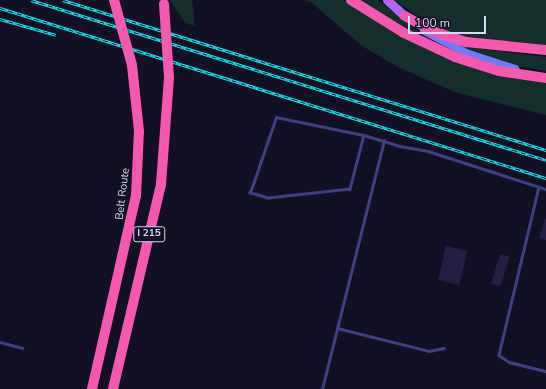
<!DOCTYPE html>
<style>
body{margin:0}
#map{position:relative;width:546px;height:389px;overflow:hidden;background:#121025;font-family:"Nunito Sans",sans-serif}
div>[style]{position:absolute}
.green>*{inset:0;background:#142e2b}
.building>*{inset:0;background:#231e44;transform-origin:0 0}
.service>*{height:2.5px;margin:-1.25px;padding:0 1.25px;transform-origin:1.25px;border-radius:1.25px;background:#3e4081}
.secondary>*{height:8px;margin:-4px;padding:0 4px;transform-origin:4px;border-radius:4px;background:#7479f6}
.primary>*{height:9px;margin:-4.5px;padding:0 4.5px;transform-origin:4.5px;border-radius:4.5px;background:#b564f6}
.motorway>*{height:10px;margin:-5px;padding:0 5px;transform-origin:5px;border-radius:5px;background:#f559af}
.rail>*{height:3px;margin-top:-1.5px;transform-origin:0;background:repeating-linear-gradient(90deg,#121025 0 4.5px,#0feaf0 0 9px);box-sizing:border-box;border-block:1px solid #0feaf0}
.motorway-bridge>*{height:10px;margin:-5px;padding:0 5px;transform-origin:5px;border-radius:5px;background:#f559af}
span{translate:-50% -50%;white-space:nowrap;text-align:center;line-height:1.15;-webkit-text-stroke:3px #121025;paint-order:stroke}
.shield-label span{padding:1px 3px;background:#121025;border:1px solid;border-radius:3px;-webkit-text-stroke-width:0}
.shield-label{font-size:10px;color:#d8d7fd;font-weight:700}
.street-label{font-size:11px;color:#d8d7fd}
.scale{position:absolute;left:408px;top:16px;width:78px;height:18px;box-sizing:border-box;border:2px solid #d8d7fd;border-top:0;padding-left:5px;font-size:12px;line-height:14px;white-space:nowrap;color:#d8d7fd;-webkit-text-stroke:3px #121025;paint-order:stroke}
</style>
<div id="map">
<div class="green">
<i style="clip-path:polygon(170px 0,192px 0,195px 26px,185px 23px)"></i>
<i style="clip-path:polygon(304px 0,344px 0,407px 40px,494px 73px,546px 83px,546px 115px,457px 93px,400px 68px,362px 46px,312px 3px)"></i>
<i style="clip-path:polygon(357px 0,378px 0,419px 32px,417px 35px)"></i>
<i style="clip-path:polygon(394px 0,546px 0,546px 47px,494px 44px,439px 30px)"></i>
<i style="clip-path:polygon(458px 46px,546px 57px,546px 71px,507px 64px)"></i>
</div>
<div class="building">
<i style="clip-path:polygon(545px 219px,546px 219px,546px 240px,539px 238px)"></i>
<i style="left:446px;top:246px;width:22px;height:35px;rotate:13deg"></i>
<i style="left:500px;top:254px;width:10px;height:31px;rotate:17deg"></i>
</div>
<div class="service">
<i style="left:364px;top:135px;width:56px;rotate:104.5deg"></i>
<i style="left:350px;top:189px;width:82px;rotate:173.7deg"></i>
<i style="left:268px;top:198px;width:19px;rotate:-164deg"></i>
<i style="left:250px;top:193px;width:80px;rotate:-71.1deg"></i>
<i style="left:276px;top:117px;width:90px;rotate:11.6deg"></i>
<i style="left:364px;top:135px;width:38px;rotate:17deg"></i>
<i style="left:400px;top:146px;width:28px;rotate:10deg"></i>
<i style="left:428px;top:151px;width:124px;rotate:17.9deg"></i>
<i style="left:539px;top:187px;width:173px;rotate:103.4deg"></i>
<i style="left:499px;top:355px;width:12px;rotate:35deg"></i>
<i style="left:509px;top:362px;width:38px;rotate:14deg"></i>
<i style="left:337px;top:328px;width:95px;rotate:14deg"></i>
<i style="left:429px;top:351px;width:15px;rotate:-11deg"></i>
<i style="left:0;top:342px;width:23px;rotate:15deg"></i>
<i style="left:322px;top:389px;width:256px;rotate:-76deg"></i>
</div>
<div class="secondary">
<i style="left:424px;top:31px;width:47px;rotate:27.6deg"></i>
<i style="left:466px;top:53px;width:52px;rotate:18.1deg"></i>
</div>
<div class="primary">
<i style="left:387px;top:0;width:24px;rotate:42deg"></i>
</div>
<div class="motorway">
<i style="left:351px;top:0;width:62px;rotate:31.9deg"></i>
<i style="left:404px;top:33px;width:56px;rotate:25.2deg"></i>
<i style="left:455px;top:57px;width:46px;rotate:17.7deg"></i>
<i style="left:499px;top:71px;width:48px;rotate:8.5deg"></i>
<i style="left:405px;top:16px;width:31px;rotate:29deg"></i>
<i style="left:432px;top:31px;width:36px;rotate:18deg"></i>
<i style="left:466px;top:42px;width:80px;rotate:5.7deg"></i>
<i style="left:92px;top:389px;width:198px;rotate:-77.2deg"></i>
<i style="left:136px;top:196px;width:65px;rotate:-87.4deg"></i>
<i style="left:139px;top:131px;width:66px;rotate:-96.1deg"></i>
<i style="left:113px;top:389px;width:211px;rotate:-76.8deg"></i>
<i style="left:161px;top:184px;width:107px;rotate:-85.7deg"></i>
</div>
<div class="rail">
<i style="left:31px;top:0;width:539px;rotate:17.26deg"></i>
<i style="left:63px;top:0;width:506px;rotate:17.25deg"></i>
<i style="left:0;top:8px;width:572px;rotate:17.29deg"></i>
<i style="left:0;top:19px;width:58px;rotate:15.9deg"></i>
</div>
<div class="motorway-bridge">
<i style="left:114px;top:0;width:67px;rotate:74.5deg"></i>
<i style="left:164px;top:4px;width:73px;rotate:86.1deg"></i>
</div>
<div class="shield-label">
<span style="left:149px;top:234px">I 215</span>
</div>
<div class="street-label">
<span style="left:123px;top:194px;rotate:-83deg">Belt Route</span>
</div>
<div class="scale">100 m</div>
</div>
